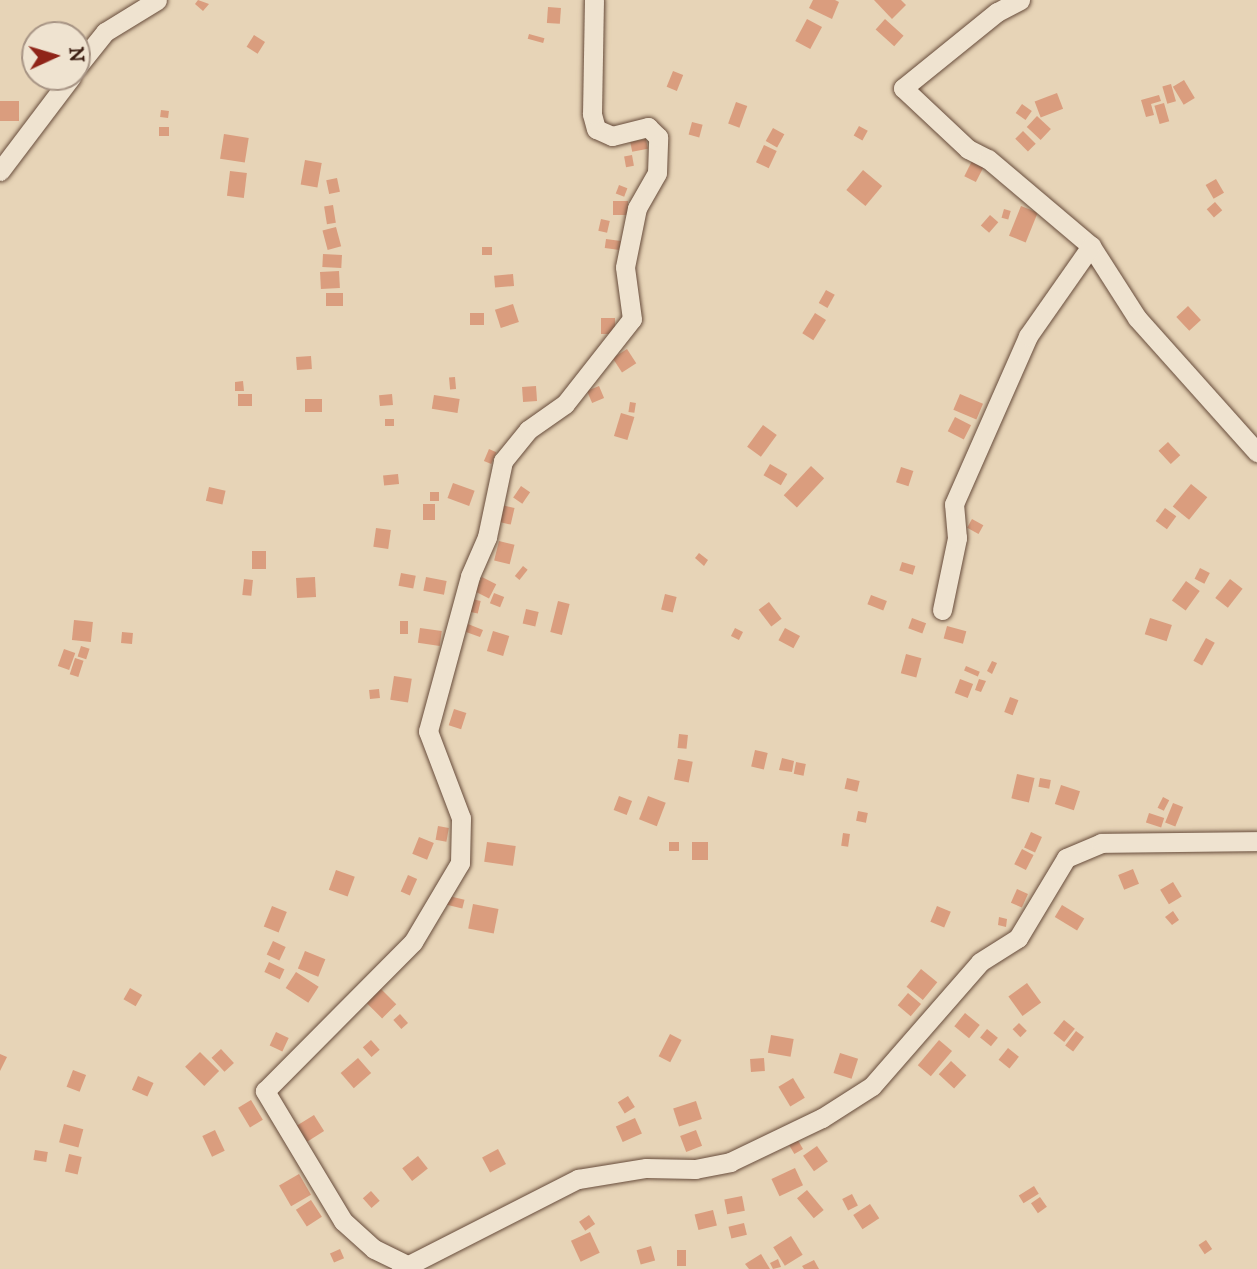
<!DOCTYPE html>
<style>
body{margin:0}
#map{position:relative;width:1257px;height:1269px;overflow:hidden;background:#e7d4b7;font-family:"IM FELL DW Pica",serif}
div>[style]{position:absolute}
.building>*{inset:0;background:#da9d7e;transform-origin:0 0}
.roads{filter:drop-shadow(0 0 2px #674c3b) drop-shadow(0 0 2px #674c3b)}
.minor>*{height:19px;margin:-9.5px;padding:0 9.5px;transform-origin:9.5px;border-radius:9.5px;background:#efe3d0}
span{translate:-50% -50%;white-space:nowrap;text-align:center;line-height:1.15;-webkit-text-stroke:5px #efe3d0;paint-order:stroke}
.north{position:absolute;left:21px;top:21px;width:70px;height:70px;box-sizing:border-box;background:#efe3d0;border:2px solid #a79484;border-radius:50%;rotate:86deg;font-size:19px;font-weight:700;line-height:28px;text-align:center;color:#3c1e12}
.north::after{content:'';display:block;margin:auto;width:24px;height:32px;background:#8f2418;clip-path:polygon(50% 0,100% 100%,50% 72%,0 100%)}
</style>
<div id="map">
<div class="building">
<i style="clip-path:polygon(198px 0,209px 4px,203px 11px,195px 4px)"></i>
<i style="clip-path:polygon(813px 0,835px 0,839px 2px,832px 19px,809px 8px)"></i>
<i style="clip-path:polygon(874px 0,901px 0,906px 5px,892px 19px)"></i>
<i style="left:548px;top:7px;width:13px;height:16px;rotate:4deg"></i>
<i style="left:807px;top:19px;width:17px;height:25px;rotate:28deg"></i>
<i style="left:885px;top:19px;width:25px;height:14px;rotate:42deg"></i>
<i style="left:529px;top:34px;width:16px;height:5px;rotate:15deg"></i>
<i style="left:254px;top:35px;width:13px;height:14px;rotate:32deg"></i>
<i style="left:673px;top:71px;width:11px;height:17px;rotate:22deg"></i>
<i style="left:1184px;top:80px;width:21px;height:13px;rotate:59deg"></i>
<i style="left:1171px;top:84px;width:18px;height:9px;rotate:74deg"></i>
<i style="left:1057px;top:93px;width:17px;height:24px;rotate:69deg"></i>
<i style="clip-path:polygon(1159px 95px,1161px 101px,1151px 104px,1154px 115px,1146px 117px,1141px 100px)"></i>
<i style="left:0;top:101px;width:19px;height:20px"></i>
<i style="left:736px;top:102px;width:12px;height:23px;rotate:20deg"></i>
<i style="left:1164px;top:103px;width:19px;height:10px;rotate:74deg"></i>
<i style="left:1022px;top:104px;width:12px;height:11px;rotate:35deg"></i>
<i style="left:161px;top:110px;width:8px;height:7px;rotate:7deg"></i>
<i style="left:1037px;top:116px;width:19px;height:15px;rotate:43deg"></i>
<i style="left:692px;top:122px;width:11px;height:13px;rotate:15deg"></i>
<i style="left:859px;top:126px;width:10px;height:11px;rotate:29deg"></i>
<i style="left:159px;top:127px;width:10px;height:9px"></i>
<i style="left:773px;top:128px;width:13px;height:15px;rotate:29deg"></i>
<i style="left:1023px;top:131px;width:18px;height:11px;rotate:45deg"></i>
<i style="left:224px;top:134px;width:25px;height:25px;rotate:9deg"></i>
<i style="left:646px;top:139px;width:10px;height:16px;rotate:79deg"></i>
<i style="left:764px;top:145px;width:14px;height:19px;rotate:25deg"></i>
<i style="left:632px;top:155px;width:11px;height:8px;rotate:80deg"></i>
<i style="left:305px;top:160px;width:17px;height:25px;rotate:10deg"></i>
<i style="left:972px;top:161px;width:13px;height:17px;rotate:27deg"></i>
<i style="left:863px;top:170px;width:25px;height:26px;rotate:40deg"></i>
<i style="left:230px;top:171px;width:17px;height:25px;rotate:7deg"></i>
<i style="left:337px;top:178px;width:14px;height:11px;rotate:78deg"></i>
<i style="left:1216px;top:179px;width:16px;height:12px;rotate:60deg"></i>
<i style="left:619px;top:185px;width:9px;height:9px;rotate:21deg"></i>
<i style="left:613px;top:201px;width:15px;height:14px"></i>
<i style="left:1215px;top:202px;width:11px;height:11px;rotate:49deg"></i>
<i style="left:333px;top:205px;width:18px;height:9px;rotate:81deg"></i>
<i style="left:1021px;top:206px;width:18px;height:32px;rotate:22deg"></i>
<i style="left:1004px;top:209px;width:7px;height:9px;rotate:16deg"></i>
<i style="left:990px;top:215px;width:11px;height:14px;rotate:41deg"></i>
<i style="left:601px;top:219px;width:9px;height:12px;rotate:13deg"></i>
<i style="left:336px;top:227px;width:20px;height:14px;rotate:75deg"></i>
<i style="left:606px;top:239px;width:15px;height:9px;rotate:8deg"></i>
<i style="left:482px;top:247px;width:10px;height:8px"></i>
<i style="left:323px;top:254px;width:19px;height:13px;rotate:3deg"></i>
<i style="left:339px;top:271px;width:17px;height:19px;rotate:87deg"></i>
<i style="left:513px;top:274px;width:12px;height:19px;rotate:85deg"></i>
<i style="left:826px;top:290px;width:10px;height:15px;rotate:29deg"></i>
<i style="left:326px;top:293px;width:17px;height:13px"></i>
<i style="left:513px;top:304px;width:19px;height:19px;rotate:72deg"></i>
<i style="left:1188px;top:306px;width:19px;height:16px;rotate:47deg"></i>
<i style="left:484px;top:313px;width:12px;height:14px;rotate:90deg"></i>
<i style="left:815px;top:313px;width:13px;height:24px;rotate:32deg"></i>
<i style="left:601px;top:318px;width:14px;height:16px"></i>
<i style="left:627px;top:349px;width:17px;height:17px;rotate:57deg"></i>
<i style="left:311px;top:356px;width:13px;height:15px;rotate:86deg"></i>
<i style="left:455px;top:377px;width:12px;height:6px;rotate:85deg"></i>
<i style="clip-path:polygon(243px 381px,244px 391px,235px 391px,235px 382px)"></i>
<i style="left:536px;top:386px;width:15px;height:14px;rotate:86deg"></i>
<i style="left:599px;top:386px;width:13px;height:13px;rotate:67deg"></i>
<i style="left:238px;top:394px;width:14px;height:12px"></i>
<i style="left:392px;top:394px;width:11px;height:13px;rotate:85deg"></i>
<i style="left:960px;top:394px;width:25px;height:17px;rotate:23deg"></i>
<i style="left:434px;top:395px;width:26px;height:14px;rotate:9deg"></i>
<i style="left:322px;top:399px;width:13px;height:17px;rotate:90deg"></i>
<i style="left:630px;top:402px;width:6px;height:10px;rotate:9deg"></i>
<i style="left:621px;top:413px;width:14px;height:24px;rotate:17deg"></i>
<i style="left:955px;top:417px;width:18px;height:16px;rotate:27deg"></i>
<i style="left:385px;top:419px;width:9px;height:7px"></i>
<i style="left:763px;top:425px;width:17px;height:27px;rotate:36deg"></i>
<i style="left:1168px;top:442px;width:18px;height:13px;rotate:47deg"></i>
<i style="left:489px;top:449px;width:8px;height:13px;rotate:23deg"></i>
<i style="left:770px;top:464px;width:20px;height:13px;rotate:30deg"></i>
<i style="left:811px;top:466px;width:18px;height:40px;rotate:43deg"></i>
<i style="left:901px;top:467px;width:13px;height:16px;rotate:18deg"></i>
<i style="left:398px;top:474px;width:10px;height:15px;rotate:84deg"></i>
<i style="left:453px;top:483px;width:23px;height:16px;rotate:20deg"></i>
<i style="left:1191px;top:484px;width:21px;height:29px;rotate:39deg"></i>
<i style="left:521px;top:486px;width:11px;height:14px;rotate:34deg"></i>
<i style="left:209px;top:487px;width:17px;height:14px;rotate:13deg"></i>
<i style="left:430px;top:492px;width:9px;height:9px"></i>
<i style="left:423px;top:504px;width:12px;height:16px"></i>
<i style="left:497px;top:504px;width:18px;height:17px;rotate:13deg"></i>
<i style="left:1165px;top:508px;width:14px;height:16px;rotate:36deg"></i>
<i style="left:972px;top:519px;width:13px;height:10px;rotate:29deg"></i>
<i style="left:376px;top:528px;width:15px;height:19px;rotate:8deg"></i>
<i style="left:499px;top:541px;width:16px;height:20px;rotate:14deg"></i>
<i style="left:252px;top:551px;width:14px;height:18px"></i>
<i style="clip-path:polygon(699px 553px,708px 560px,704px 566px,695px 558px)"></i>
<i style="left:902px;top:562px;width:14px;height:9px;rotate:17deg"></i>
<i style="left:523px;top:566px;width:6px;height:13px;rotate:39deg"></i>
<i style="left:1200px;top:568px;width:11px;height:12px;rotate:27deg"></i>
<i style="left:401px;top:573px;width:15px;height:13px;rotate:11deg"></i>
<i style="left:315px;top:577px;width:20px;height:19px;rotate:87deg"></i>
<i style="left:426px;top:577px;width:21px;height:14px;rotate:11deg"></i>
<i style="left:482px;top:577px;width:16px;height:16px;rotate:27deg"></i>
<i style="left:244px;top:579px;width:9px;height:16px;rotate:6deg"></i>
<i style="left:1230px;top:579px;width:16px;height:24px;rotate:38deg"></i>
<i style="left:1186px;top:581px;width:17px;height:24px;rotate:36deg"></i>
<i style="left:494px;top:593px;width:11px;height:11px;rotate:22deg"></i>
<i style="left:665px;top:594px;width:12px;height:16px;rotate:14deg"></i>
<i style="left:871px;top:595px;width:17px;height:10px;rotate:21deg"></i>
<i style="left:468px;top:598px;width:13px;height:13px;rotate:13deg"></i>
<i style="left:558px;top:601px;width:12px;height:32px;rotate:14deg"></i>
<i style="left:769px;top:602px;width:21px;height:13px;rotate:53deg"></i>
<i style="left:526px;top:609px;width:13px;height:15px;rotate:13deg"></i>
<i style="left:912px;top:618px;width:15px;height:11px;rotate:20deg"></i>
<i style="left:1150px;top:618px;width:23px;height:17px;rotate:18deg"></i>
<i style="left:74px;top:620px;width:19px;height:20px;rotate:6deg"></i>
<i style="left:400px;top:621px;width:8px;height:13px"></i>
<i style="clip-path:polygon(468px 624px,483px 630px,480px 637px,466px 632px)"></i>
<i style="left:947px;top:626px;width:20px;height:13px;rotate:15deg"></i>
<i style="left:420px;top:628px;width:22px;height:15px;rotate:8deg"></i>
<i style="left:735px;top:628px;width:9px;height:9px;rotate:27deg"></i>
<i style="left:785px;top:628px;width:17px;height:14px;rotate:28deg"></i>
<i style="left:493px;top:631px;width:17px;height:21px;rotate:17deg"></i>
<i style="left:122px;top:632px;width:11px;height:11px;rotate:5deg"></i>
<i style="left:1206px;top:638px;width:10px;height:26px;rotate:29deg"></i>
<i style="left:81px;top:646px;width:9px;height:11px;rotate:18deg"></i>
<i style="left:64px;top:649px;width:12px;height:18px;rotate:20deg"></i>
<i style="left:906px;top:654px;width:16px;height:20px;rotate:15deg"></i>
<i style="left:75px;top:658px;width:9px;height:17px;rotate:18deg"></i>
<i style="clip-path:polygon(992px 661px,997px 663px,992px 674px,987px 671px)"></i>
<i style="left:966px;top:666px;width:15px;height:5px;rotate:23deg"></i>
<i style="left:394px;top:676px;width:18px;height:24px;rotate:9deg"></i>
<i style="left:960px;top:679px;width:14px;height:15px;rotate:21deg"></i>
<i style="clip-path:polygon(979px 679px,986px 681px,981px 692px,975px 690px)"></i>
<i style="left:379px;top:689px;width:9px;height:10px;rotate:84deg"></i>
<i style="left:1010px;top:697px;width:9px;height:16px;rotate:21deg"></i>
<i style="left:454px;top:709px;width:13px;height:17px;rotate:18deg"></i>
<i style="left:679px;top:734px;width:9px;height:14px;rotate:6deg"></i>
<i style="left:755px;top:750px;width:13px;height:17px;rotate:13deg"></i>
<i style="clip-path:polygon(782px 758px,794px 761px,792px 772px,779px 770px)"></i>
<i style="left:678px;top:759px;width:15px;height:21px;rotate:11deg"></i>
<i style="left:796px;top:762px;width:10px;height:12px;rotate:11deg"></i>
<i style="left:1017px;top:774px;width:18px;height:25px;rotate:13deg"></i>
<i style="left:847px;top:778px;width:13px;height:11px;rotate:13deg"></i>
<i style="left:1040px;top:778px;width:11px;height:9px;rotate:10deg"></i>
<i style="left:1061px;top:785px;width:20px;height:20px;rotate:18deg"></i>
<i style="left:619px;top:796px;width:14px;height:15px;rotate:21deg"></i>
<i style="left:648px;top:796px;width:19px;height:25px;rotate:21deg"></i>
<i style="left:1163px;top:797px;width:7px;height:12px;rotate:27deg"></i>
<i style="left:1173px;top:803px;width:11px;height:21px;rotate:22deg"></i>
<i style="left:858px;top:811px;width:10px;height:10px;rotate:11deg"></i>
<i style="left:1149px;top:813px;width:16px;height:10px;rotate:18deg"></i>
<i style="left:438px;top:826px;width:11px;height:14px;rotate:10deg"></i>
<i style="left:1031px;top:832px;width:12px;height:17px;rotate:24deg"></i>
<i style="left:843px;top:833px;width:7px;height:13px;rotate:8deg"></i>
<i style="left:419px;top:837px;width:16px;height:18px;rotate:22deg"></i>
<i style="left:487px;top:842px;width:29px;height:20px;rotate:8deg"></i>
<i style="left:669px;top:842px;width:10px;height:9px"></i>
<i style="left:692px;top:842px;width:16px;height:18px"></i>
<i style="left:1022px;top:849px;width:13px;height:17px;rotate:27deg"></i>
<i style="left:1133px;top:869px;width:16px;height:16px;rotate:68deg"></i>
<i style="left:336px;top:870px;width:20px;height:21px;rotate:20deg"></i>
<i style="left:408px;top:875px;width:10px;height:18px;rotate:24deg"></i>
<i style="left:1173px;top:882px;width:17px;height:15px;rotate:59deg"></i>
<i style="left:1017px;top:889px;width:12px;height:15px;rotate:24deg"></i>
<i style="left:449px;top:896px;width:16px;height:9px;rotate:14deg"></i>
<i style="left:473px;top:904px;width:26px;height:25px;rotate:11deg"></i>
<i style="left:1062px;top:905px;width:26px;height:14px;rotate:31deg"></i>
<i style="left:272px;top:906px;width:16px;height:22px;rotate:22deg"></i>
<i style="left:937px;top:906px;width:15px;height:17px;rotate:23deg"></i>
<i style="clip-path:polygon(1173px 911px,1179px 920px,1172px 925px,1165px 917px)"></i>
<i style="clip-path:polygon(999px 917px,1007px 919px,1006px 927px,998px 925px)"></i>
<i style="left:273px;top:941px;width:14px;height:15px;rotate:25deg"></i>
<i style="left:305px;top:951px;width:22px;height:19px;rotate:22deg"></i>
<i style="left:269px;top:962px;width:17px;height:11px;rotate:25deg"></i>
<i style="left:921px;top:969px;width:21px;height:23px;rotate:39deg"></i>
<i style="left:296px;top:972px;width:27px;height:19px;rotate:33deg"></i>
<i style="left:1027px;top:983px;width:24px;height:23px;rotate:54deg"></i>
<i style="left:130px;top:988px;width:14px;height:13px;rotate:30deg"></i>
<i style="left:380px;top:988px;width:23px;height:20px;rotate:45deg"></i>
<i style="left:908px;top:993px;width:17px;height:16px;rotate:40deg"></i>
<i style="left:965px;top:1013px;width:19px;height:17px;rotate:39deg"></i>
<i style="left:400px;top:1014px;width:12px;height:9px;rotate:48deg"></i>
<i style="left:1064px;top:1020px;width:14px;height:17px;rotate:39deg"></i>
<i style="left:1019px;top:1023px;width:11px;height:9px;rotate:45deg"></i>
<i style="left:987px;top:1029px;width:14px;height:11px;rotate:39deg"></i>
<i style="left:1076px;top:1031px;width:10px;height:18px;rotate:37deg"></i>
<i style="left:276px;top:1032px;width:14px;height:15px;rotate:25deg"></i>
<i style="left:670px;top:1034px;width:13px;height:25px;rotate:27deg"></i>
<i style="left:771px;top:1035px;width:23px;height:18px;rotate:10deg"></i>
<i style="left:371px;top:1040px;width:13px;height:11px;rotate:48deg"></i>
<i style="left:939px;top:1040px;width:17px;height:33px;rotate:40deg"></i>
<i style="left:1008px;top:1048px;width:14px;height:15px;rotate:39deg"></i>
<i style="left:221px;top:1049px;width:19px;height:13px;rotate:47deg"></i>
<i style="left:200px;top:1052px;width:27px;height:21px;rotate:45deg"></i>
<i style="left:840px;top:1053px;width:19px;height:21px;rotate:18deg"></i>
<i style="clip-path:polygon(0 1054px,7px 1057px,0 1071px)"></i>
<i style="left:358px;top:1058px;width:20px;height:23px;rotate:49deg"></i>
<i style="left:764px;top:1058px;width:13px;height:14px;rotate:86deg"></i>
<i style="left:951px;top:1061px;width:21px;height:18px;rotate:43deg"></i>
<i style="left:73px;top:1070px;width:14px;height:18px;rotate:21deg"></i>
<i style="left:138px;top:1076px;width:17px;height:15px;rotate:24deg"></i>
<i style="left:793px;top:1078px;width:23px;height:17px;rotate:59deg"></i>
<i style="left:628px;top:1096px;width:13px;height:12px;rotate:58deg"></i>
<i style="left:251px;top:1100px;width:23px;height:15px;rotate:59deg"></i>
<i style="left:696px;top:1101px;width:19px;height:24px;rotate:72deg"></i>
<i style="left:314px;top:1115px;width:19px;height:20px;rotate:58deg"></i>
<i style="left:635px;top:1118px;width:17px;height:21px;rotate:66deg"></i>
<i style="left:64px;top:1124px;width:20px;height:19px;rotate:15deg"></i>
<i style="left:215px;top:1130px;width:23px;height:14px;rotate:65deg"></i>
<i style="left:696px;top:1130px;width:17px;height:17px;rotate:69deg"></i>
<i style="left:796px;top:1137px;width:14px;height:10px;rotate:60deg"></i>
<i style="left:817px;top:1146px;width:19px;height:17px;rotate:55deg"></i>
<i style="left:498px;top:1149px;width:17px;height:18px;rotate:62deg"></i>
<i style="left:35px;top:1150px;width:13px;height:10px;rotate:9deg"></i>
<i style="left:69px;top:1154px;width:13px;height:18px;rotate:13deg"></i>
<i style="left:418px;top:1156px;width:16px;height:20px;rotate:52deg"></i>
<i style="left:795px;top:1168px;width:19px;height:26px;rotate:65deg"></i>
<i style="left:299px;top:1174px;width:24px;height:23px;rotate:60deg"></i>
<i style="left:1034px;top:1186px;width:9px;height:18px;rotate:58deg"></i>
<i style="left:807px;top:1190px;width:26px;height:13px;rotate:50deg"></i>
<i style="left:371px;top:1191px;width:13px;height:11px;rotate:48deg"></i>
<i style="left:852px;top:1194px;width:13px;height:11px;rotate:63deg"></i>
<i style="left:742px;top:1196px;width:15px;height:18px;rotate:79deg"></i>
<i style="left:1040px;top:1197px;width:12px;height:11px;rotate:55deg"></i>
<i style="left:311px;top:1200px;width:20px;height:18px;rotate:57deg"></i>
<i style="left:870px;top:1204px;width:17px;height:20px;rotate:57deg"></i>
<i style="left:713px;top:1210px;width:16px;height:19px;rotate:76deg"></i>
<i style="left:589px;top:1215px;width:11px;height:12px;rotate:56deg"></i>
<i style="left:744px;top:1223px;width:12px;height:16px;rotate:76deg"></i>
<i style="left:590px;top:1232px;width:23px;height:21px;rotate:65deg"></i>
<i style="left:791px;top:1236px;width:22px;height:21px;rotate:58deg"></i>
<i style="left:1206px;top:1240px;width:11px;height:9px;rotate:56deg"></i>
<i style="left:651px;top:1246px;width:15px;height:15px;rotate:74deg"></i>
<i style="left:340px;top:1249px;width:10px;height:11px;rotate:66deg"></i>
<i style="left:677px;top:1250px;width:9px;height:16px"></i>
<i style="clip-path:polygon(761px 1254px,770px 1269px,749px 1269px,745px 1264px)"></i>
<i style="clip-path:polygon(778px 1259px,781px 1267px,773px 1269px,770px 1263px)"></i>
<i style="clip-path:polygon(814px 1260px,819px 1269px,804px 1269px,802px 1266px)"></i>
</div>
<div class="roads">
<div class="minor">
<i style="left:1020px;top:0;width:26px;rotate:152deg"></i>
<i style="left:997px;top:12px;width:121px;rotate:141deg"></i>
<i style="left:903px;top:88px;width:89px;rotate:43.2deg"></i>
<i style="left:968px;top:149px;width:22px;rotate:27deg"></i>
<i style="left:988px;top:159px;width:135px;rotate:40.2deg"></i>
<i style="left:1091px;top:246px;width:85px;rotate:57.4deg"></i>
<i style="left:1137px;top:318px;width:180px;rotate:48.2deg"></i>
<i style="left:77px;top:67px;width:45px;rotate:-51.3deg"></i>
<i style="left:105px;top:32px;width:61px;rotate:-31.6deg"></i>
<i style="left:0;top:171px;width:118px;rotate:-52.9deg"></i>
<i style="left:942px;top:610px;width:74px;rotate:-78.2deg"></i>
<i style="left:957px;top:538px;width:34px;rotate:-95deg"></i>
<i style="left:954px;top:504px;width:184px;rotate:-66.2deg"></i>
<i style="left:1028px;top:336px;width:110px;rotate:-55deg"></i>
<i style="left:409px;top:1266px;width:39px;rotate:-154deg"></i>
<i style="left:374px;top:1249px;width:42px;rotate:-137.9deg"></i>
<i style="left:343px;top:1221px;width:152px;rotate:-121deg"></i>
<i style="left:265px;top:1091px;width:210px;rotate:-45.2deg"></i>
<i style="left:413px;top:942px;width:92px;rotate:-59.3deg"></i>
<i style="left:460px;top:863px;width:45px;rotate:-88.7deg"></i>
<i style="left:461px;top:818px;width:93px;rotate:-110.8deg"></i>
<i style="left:428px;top:731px;width:161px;rotate:-74.8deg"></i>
<i style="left:470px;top:576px;width:43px;rotate:-66.4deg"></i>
<i style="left:487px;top:537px;width:78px;rotate:-78.1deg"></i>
<i style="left:503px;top:461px;width:40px;rotate:-51deg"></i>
<i style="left:528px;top:430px;width:45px;rotate:-35.1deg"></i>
<i style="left:565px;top:404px;width:108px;rotate:-51.8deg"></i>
<i style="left:632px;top:319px;width:52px;rotate:-97.7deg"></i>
<i style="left:625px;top:267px;width:60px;rotate:-78.5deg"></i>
<i style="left:637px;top:208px;width:40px;rotate:-60.3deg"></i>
<i style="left:657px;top:173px;width:36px;rotate:-88deg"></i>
<i style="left:658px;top:137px;width:14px;rotate:-135deg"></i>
<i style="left:648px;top:127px;width:37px;rotate:166deg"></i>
<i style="left:612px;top:136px;width:17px;rotate:-156deg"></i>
<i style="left:596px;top:129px;width:16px;rotate:-105deg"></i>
<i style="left:592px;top:114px;width:114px;rotate:-89deg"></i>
<i style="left:401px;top:1269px;width:199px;rotate:-27deg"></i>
<i style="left:578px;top:1179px;width:69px;rotate:-9.2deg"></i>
<i style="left:646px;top:1168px;width:49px;rotate:1.2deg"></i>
<i style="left:695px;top:1169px;width:36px;rotate:-11deg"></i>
<i style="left:730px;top:1162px;width:102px;rotate:-25.6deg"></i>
<i style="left:822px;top:1118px;width:59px;rotate:-32.6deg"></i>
<i style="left:872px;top:1086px;width:164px;rotate:-48.9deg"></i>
<i style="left:980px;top:962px;width:45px;rotate:-32.3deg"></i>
<i style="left:1018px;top:938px;width:93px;rotate:-59deg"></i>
<i style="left:1066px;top:858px;width:38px;rotate:-23deg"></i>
<i style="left:1101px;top:843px;width:156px;rotate:-0.7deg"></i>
</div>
</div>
<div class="north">N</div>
</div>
